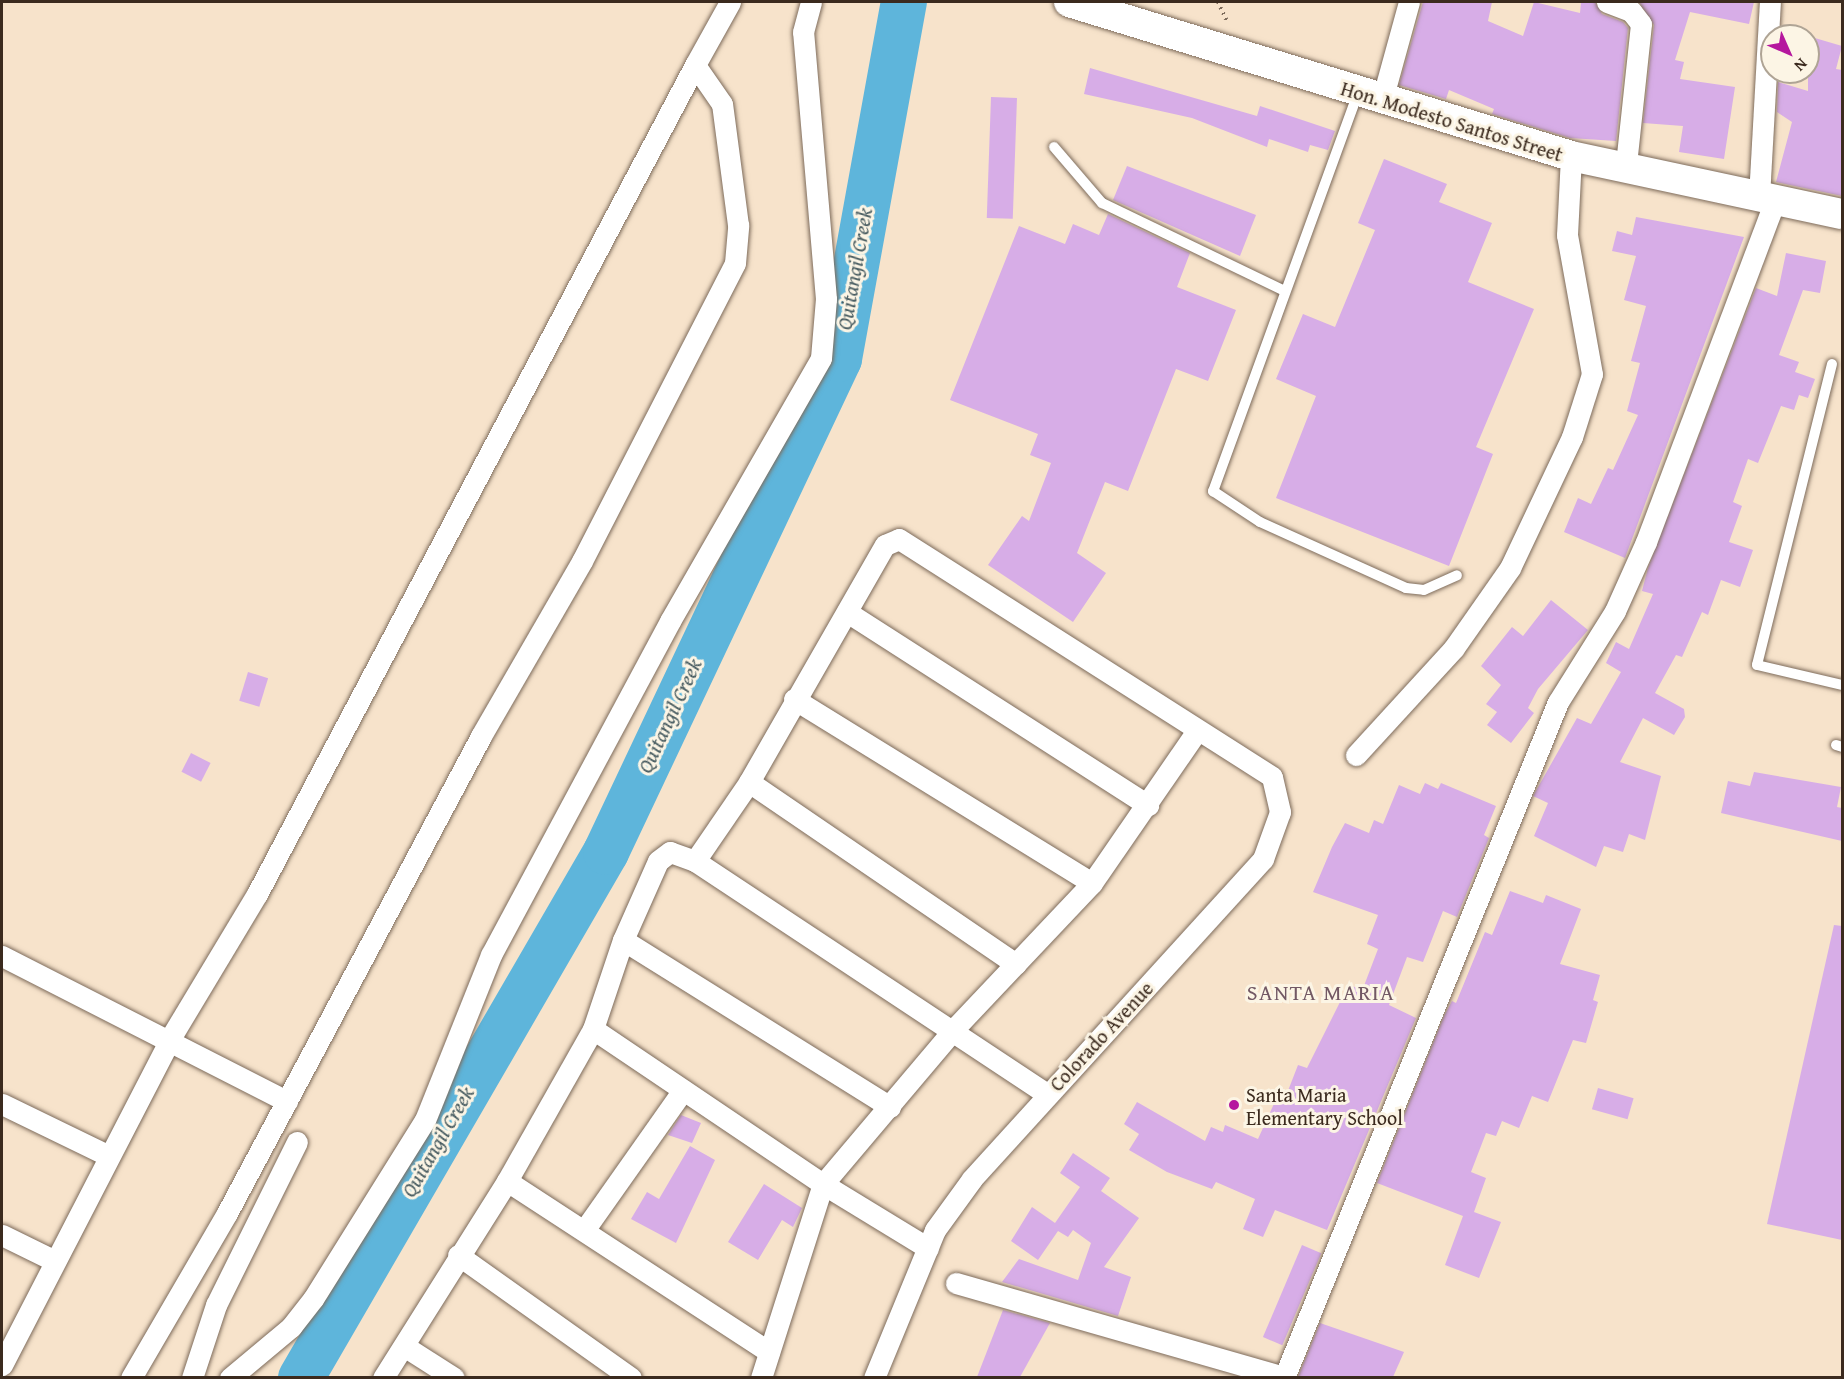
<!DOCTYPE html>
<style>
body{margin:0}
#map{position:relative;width:1844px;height:1379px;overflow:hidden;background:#f7e3cb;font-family:"Gentium Book Plus",serif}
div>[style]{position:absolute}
.river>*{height:46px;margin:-23px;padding:0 23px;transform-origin:23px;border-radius:23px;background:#5eb5db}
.building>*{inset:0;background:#d7ade7;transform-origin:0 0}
.path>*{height:4px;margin-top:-2px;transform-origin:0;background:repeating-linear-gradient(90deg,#7d6b5b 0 1.5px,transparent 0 6px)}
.roads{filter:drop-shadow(0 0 2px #7d6b5b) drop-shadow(0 0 2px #7d6b5b)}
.lane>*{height:10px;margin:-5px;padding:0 5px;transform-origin:5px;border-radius:5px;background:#fff}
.street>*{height:21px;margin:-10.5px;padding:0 10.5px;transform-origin:10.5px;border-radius:10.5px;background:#fff}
.secondary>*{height:30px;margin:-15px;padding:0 15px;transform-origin:15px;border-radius:15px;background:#fff}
.dots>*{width:16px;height:16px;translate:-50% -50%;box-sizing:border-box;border:3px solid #fcf5e5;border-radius:50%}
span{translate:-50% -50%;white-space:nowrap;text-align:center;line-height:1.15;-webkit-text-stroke:6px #fcf5e5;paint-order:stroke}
.street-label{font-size:20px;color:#3b2a1e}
.poi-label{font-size:20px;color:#3b2a1e}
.left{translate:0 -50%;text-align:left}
.water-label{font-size:21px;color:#475b60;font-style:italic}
.quarter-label{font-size:22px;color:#725864;letter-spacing:1.5px}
.frame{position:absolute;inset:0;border:3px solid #3b2a1e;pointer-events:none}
.north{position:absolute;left:1760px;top:24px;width:60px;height:60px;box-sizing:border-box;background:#fcf5e5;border:2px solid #afa495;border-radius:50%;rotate:135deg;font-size:16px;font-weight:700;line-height:24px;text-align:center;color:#3b2a1e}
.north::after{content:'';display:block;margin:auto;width:21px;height:27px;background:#b5179e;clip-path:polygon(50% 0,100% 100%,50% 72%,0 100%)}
</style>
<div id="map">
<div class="river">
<i style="left:301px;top:1378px;width:608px;rotate:-59.89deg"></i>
<i style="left:606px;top:852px;width:545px;rotate:-64.7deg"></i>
<i style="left:839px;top:359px;width:363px;rotate:-79.7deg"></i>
</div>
<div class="building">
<i style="clip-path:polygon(1423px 2px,1492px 2px,1488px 21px,1523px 36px,1534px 2px,1580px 13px,1581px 2px,1595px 2px,1602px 14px,1623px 22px,1628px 28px,1616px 141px,1570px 138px,1492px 114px,1494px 109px,1449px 90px,1446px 99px,1399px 85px)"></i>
<i style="clip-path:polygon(1639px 2px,1754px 2px,1749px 24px,1690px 12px,1675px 60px,1684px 62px,1680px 79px,1735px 87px,1724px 159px,1679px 152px,1683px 126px,1643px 123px,1654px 25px)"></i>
<i style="clip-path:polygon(1808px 36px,1842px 46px,1836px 69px,1842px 70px,1842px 196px,1776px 182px,1792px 122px,1777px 112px,1778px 82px,1808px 91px)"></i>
<i style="clip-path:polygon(1090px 68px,1257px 116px,1260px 106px,1335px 131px,1328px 150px,1310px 145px,1308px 152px,1269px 139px,1267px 147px,1192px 118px,1084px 94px)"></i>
<i style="left:991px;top:97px;width:26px;height:121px;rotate:2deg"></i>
<i style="clip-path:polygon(1384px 159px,1447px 184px,1439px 202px,1492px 223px,1468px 282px,1534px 309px,1476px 447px,1493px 454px,1449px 566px,1276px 498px,1316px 396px,1276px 379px,1303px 314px,1335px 327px,1375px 230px,1358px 223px)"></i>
<i style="clip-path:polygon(1127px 166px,1256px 215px,1240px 256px,1113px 200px)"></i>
<i style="clip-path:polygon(1108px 214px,1190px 253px,1177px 287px,1236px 310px,1208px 381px,1176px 369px,1128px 491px,1105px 482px,1077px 553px,1106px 573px,1073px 622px,988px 565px,1022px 516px,1029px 521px,1051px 463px,1030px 455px,1038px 434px,950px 400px,1019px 226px,1065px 244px,1073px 224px,1099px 235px)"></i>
<i style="clip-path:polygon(1636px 217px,1744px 237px,1625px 558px,1564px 532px,1578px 498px,1591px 504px,1608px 468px,1613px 470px,1638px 415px,1627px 411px,1640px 363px,1631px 361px,1646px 306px,1624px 300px,1636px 256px,1612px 251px,1617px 231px,1632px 235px)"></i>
<i style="clip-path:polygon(1786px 253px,1826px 261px,1820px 293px,1803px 290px,1779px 355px,1799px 362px,1795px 372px,1815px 379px,1808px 398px,1799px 395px,1794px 410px,1781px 406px,1758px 463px,1748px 459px,1733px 502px,1742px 506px,1729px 542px,1753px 550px,1740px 587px,1721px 580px,1708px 615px,1702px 612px,1682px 657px,1676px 655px,1655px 693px,1684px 709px,1685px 717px,1674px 735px,1643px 718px,1620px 762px,1661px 776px,1645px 840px,1629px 834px,1623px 852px,1604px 846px,1596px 867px,1534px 836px,1548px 803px,1533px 796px,1577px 718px,1591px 724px,1621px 672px,1606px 663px,1616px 642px,1629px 649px,1653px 594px,1642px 591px,1648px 568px,1756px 288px,1777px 296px)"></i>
<i style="clip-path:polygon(1551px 600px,1588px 630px,1538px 689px,1528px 708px,1534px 713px,1511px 743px,1487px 725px,1497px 712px,1486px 704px,1501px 685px,1481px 666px,1512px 627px,1523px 636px)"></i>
<i style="left:248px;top:672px;width:21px;height:30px;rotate:17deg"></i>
<i style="left:191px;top:753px;width:22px;height:21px;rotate:27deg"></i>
<i style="clip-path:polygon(1754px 772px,1841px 787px,1837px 807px,1842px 808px,1842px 841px,1721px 813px,1728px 781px,1750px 786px)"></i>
<i style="clip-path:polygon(1425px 783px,1438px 789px,1441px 783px,1496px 806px,1484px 835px,1489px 838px,1457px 917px,1443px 911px,1423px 962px,1407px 957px,1389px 1005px,1416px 1018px,1327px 1230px,1275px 1210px,1263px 1237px,1243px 1229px,1255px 1199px,1216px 1182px,1212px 1189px,1167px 1172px,1129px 1150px,1139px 1134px,1124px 1124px,1137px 1102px,1205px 1141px,1211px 1127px,1223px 1132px,1225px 1125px,1258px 1139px,1277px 1097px,1284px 1101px,1298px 1065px,1307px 1068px,1349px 984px,1362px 991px,1378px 949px,1367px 944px,1378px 915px,1313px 892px,1332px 847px,1345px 823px,1369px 833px,1374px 820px,1383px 824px,1399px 785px,1420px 794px)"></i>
<i style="clip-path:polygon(1510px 891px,1543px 903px,1546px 895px,1581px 909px,1560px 964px,1600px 975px,1593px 1000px,1598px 1002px,1586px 1043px,1573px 1040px,1548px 1102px,1532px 1096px,1519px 1128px,1502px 1121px,1496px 1136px,1486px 1133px,1471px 1172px,1486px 1178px,1474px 1212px,1501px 1222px,1479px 1278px,1445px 1265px,1463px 1216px,1377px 1183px,1444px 1016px,1452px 1001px,1456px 1003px,1485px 932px,1492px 935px)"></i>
<i style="clip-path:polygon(1834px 925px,1842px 926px,1842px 1240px,1767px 1224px)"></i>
<i style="left:1598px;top:1088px;width:37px;height:22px;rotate:16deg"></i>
<i style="clip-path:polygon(681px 1115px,701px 1123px,692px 1143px,668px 1135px)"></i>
<i style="clip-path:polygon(690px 1146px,715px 1160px,676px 1243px,631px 1219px,647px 1192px,659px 1199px)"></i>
<i style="clip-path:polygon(1073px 1153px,1110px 1178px,1101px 1191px,1139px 1218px,1104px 1267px,1131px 1277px,1118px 1316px,1002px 1282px,1019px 1259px,1078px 1280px,1091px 1243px,1073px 1230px,1068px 1237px,1058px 1231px,1038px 1260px,1011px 1241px,1032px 1207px,1055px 1223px,1080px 1187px,1060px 1173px)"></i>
<i style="clip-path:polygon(764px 1184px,802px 1208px,793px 1227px,782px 1220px,758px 1260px,728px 1242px)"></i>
<i style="left:1302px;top:1245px;width:21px;height:100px;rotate:23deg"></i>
<i style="clip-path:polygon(1003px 1310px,1050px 1323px,1020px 1377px,977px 1377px)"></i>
<i style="clip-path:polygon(1320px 1323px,1404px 1352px,1393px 1377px,1298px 1377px)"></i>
</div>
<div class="path">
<i style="left:1218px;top:2px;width:23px;rotate:65deg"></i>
</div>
<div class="roads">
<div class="lane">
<i style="left:1358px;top:93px;width:424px;rotate:110deg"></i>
<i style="left:1213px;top:491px;width:56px;rotate:33.4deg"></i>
<i style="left:1260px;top:522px;width:160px;rotate:24.3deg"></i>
<i style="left:1406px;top:588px;width:18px;rotate:6deg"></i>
<i style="left:1424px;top:590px;width:36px;rotate:-24deg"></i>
<i style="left:1054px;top:147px;width:74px;rotate:49.4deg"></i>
<i style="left:1102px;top:203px;width:203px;rotate:25.7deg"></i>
<i style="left:1832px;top:364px;width:310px;rotate:104deg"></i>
<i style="left:1757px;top:665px;width:87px;rotate:13.2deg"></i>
<i style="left:1836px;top:745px;width:6px;rotate:18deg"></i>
</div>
<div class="street">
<i style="left:1607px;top:2px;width:26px;rotate:21deg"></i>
<i style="left:1631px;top:11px;width:16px;rotate:52deg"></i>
<i style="left:1641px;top:24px;width:141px;rotate:96.1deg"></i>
<i style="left:1382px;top:100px;width:102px;rotate:-74.6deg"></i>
<i style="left:1759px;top:197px;width:195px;rotate:-86.8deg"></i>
<i style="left:847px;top:612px;width:358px;rotate:32.7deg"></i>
<i style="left:794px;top:699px;width:350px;rotate:31.7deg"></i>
<i style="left:1356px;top:755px;width:145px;rotate:-47.5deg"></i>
<i style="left:1454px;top:648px;width:98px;rotate:-55deg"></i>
<i style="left:1510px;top:568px;width:145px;rotate:-64.7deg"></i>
<i style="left:1572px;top:437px;width:66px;rotate:-72.4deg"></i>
<i style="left:1592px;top:374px;width:141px;rotate:-100.2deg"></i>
<i style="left:1567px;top:235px;width:79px;rotate:-87.1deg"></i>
<i style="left:749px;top:782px;width:323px;rotate:34.3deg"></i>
<i style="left:695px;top:861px;width:96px;rotate:-55.6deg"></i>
<i style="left:749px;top:782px;width:273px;rotate:-60.2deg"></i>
<i style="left:885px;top:545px;width:15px;rotate:-23deg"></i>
<i style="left:899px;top:539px;width:442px;rotate:32.5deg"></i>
<i style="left:1272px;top:777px;width:36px;rotate:77deg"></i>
<i style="left:1280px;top:812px;width:50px;rotate:109.9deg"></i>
<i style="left:1263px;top:859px;width:433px;rotate:132.3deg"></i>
<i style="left:972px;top:1179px;width:63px;rotate:126deg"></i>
<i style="left:935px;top:1230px;width:160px;rotate:112.4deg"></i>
<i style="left:623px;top:940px;width:315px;rotate:32deg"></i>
<i style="left:2px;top:956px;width:320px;rotate:27deg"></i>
<i style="left:593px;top:1029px;width:277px;rotate:34deg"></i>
<i style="left:823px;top:1184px;width:123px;rotate:31.4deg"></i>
<i style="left:2px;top:1104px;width:119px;rotate:25.9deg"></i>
<i style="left:507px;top:1181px;width:313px;rotate:33.1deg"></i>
<i style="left:585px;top:1229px;width:170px;rotate:-54.8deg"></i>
<i style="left:2px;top:1235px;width:59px;rotate:26.1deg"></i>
<i style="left:458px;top:1255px;width:212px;rotate:35.4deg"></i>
<i style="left:956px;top:1283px;width:341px;rotate:16deg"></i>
<i style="left:404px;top:1346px;width:59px;rotate:32.6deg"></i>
<i style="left:2px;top:1365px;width:369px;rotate:-62.7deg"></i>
<i style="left:171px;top:1037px;width:167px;rotate:-59deg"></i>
<i style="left:257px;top:894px;width:938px;rotate:-62.15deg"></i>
<i style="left:131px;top:1378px;width:191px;rotate:-59.8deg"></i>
<i style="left:227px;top:1213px;width:540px;rotate:-61.96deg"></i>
<i style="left:481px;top:736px;width:202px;rotate:-60deg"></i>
<i style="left:582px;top:561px;width:335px;rotate:-62.8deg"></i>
<i style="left:735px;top:263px;width:38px;rotate:-85deg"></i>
<i style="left:738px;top:225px;width:122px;rotate:-97.5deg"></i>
<i style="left:722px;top:104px;width:47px;rotate:-124.7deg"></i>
<i style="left:695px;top:65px;width:72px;rotate:-60.9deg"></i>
<i style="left:192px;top:1378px;width:77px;rotate:-71.8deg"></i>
<i style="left:216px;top:1305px;width:182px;rotate:-63.6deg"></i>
<i style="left:230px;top:1378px;width:80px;rotate:-39.9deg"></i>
<i style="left:291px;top:1327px;width:36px;rotate:-52deg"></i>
<i style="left:313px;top:1299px;width:211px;rotate:-58deg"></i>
<i style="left:425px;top:1120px;width:178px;rotate:-68.2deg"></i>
<i style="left:491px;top:955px;width:379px;rotate:-61.8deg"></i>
<i style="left:670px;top:621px;width:303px;rotate:-60.1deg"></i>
<i style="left:821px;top:358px;width:59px;rotate:-85.2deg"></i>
<i style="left:826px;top:299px;width:268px;rotate:-94.9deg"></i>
<i style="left:803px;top:32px;width:31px;rotate:-75deg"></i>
<i style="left:383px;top:1378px;width:233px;rotate:-57.8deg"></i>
<i style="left:507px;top:1181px;width:175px;rotate:-60.5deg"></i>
<i style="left:593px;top:1029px;width:94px;rotate:-71.4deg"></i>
<i style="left:623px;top:940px;width:86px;rotate:-66.1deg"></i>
<i style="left:658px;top:861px;width:15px;rotate:-37deg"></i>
<i style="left:670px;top:852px;width:27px;rotate:20deg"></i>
<i style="left:695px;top:861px;width:422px;rotate:33.5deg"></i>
<i style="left:761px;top:1378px;width:204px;rotate:-72.3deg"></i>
<i style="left:823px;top:1184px;width:202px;rotate:-49.8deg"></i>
<i style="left:953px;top:1030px;width:202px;rotate:-46.6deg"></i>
<i style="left:1092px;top:883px;width:185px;rotate:-55.4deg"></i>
<i style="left:1284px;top:1378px;width:729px;rotate:-67.94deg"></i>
<i style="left:1558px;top:702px;width:107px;rotate:-57.9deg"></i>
<i style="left:1615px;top:611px;width:76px;rotate:-65.8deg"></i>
<i style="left:1646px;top:542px;width:365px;rotate:-69.3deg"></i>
</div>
<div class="secondary">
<i style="left:1069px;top:2px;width:525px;rotate:17.05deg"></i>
<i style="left:1571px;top:156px;width:277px;rotate:12.1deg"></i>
</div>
</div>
<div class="dots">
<i style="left:1234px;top:1105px;background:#b5179e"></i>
</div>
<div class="street-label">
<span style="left:1452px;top:121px;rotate:17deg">Hon. Modesto Santos Street</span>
<span style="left:1101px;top:1036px;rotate:-47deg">Colorado Avenue</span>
</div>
<div class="poi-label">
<span class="left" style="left:1246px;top:1106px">Santa Maria<br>Elementary School</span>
</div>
<div class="water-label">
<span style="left:855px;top:269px;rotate:-80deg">Quitangil Creek</span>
<span style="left:670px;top:716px;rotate:-65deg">Quitangil Creek</span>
<span style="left:438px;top:1142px;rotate:-60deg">Quitangil Creek</span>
</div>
<div class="quarter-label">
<span style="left:1321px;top:993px">SANTA MARIA</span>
</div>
<div class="frame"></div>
<div class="north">N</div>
</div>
